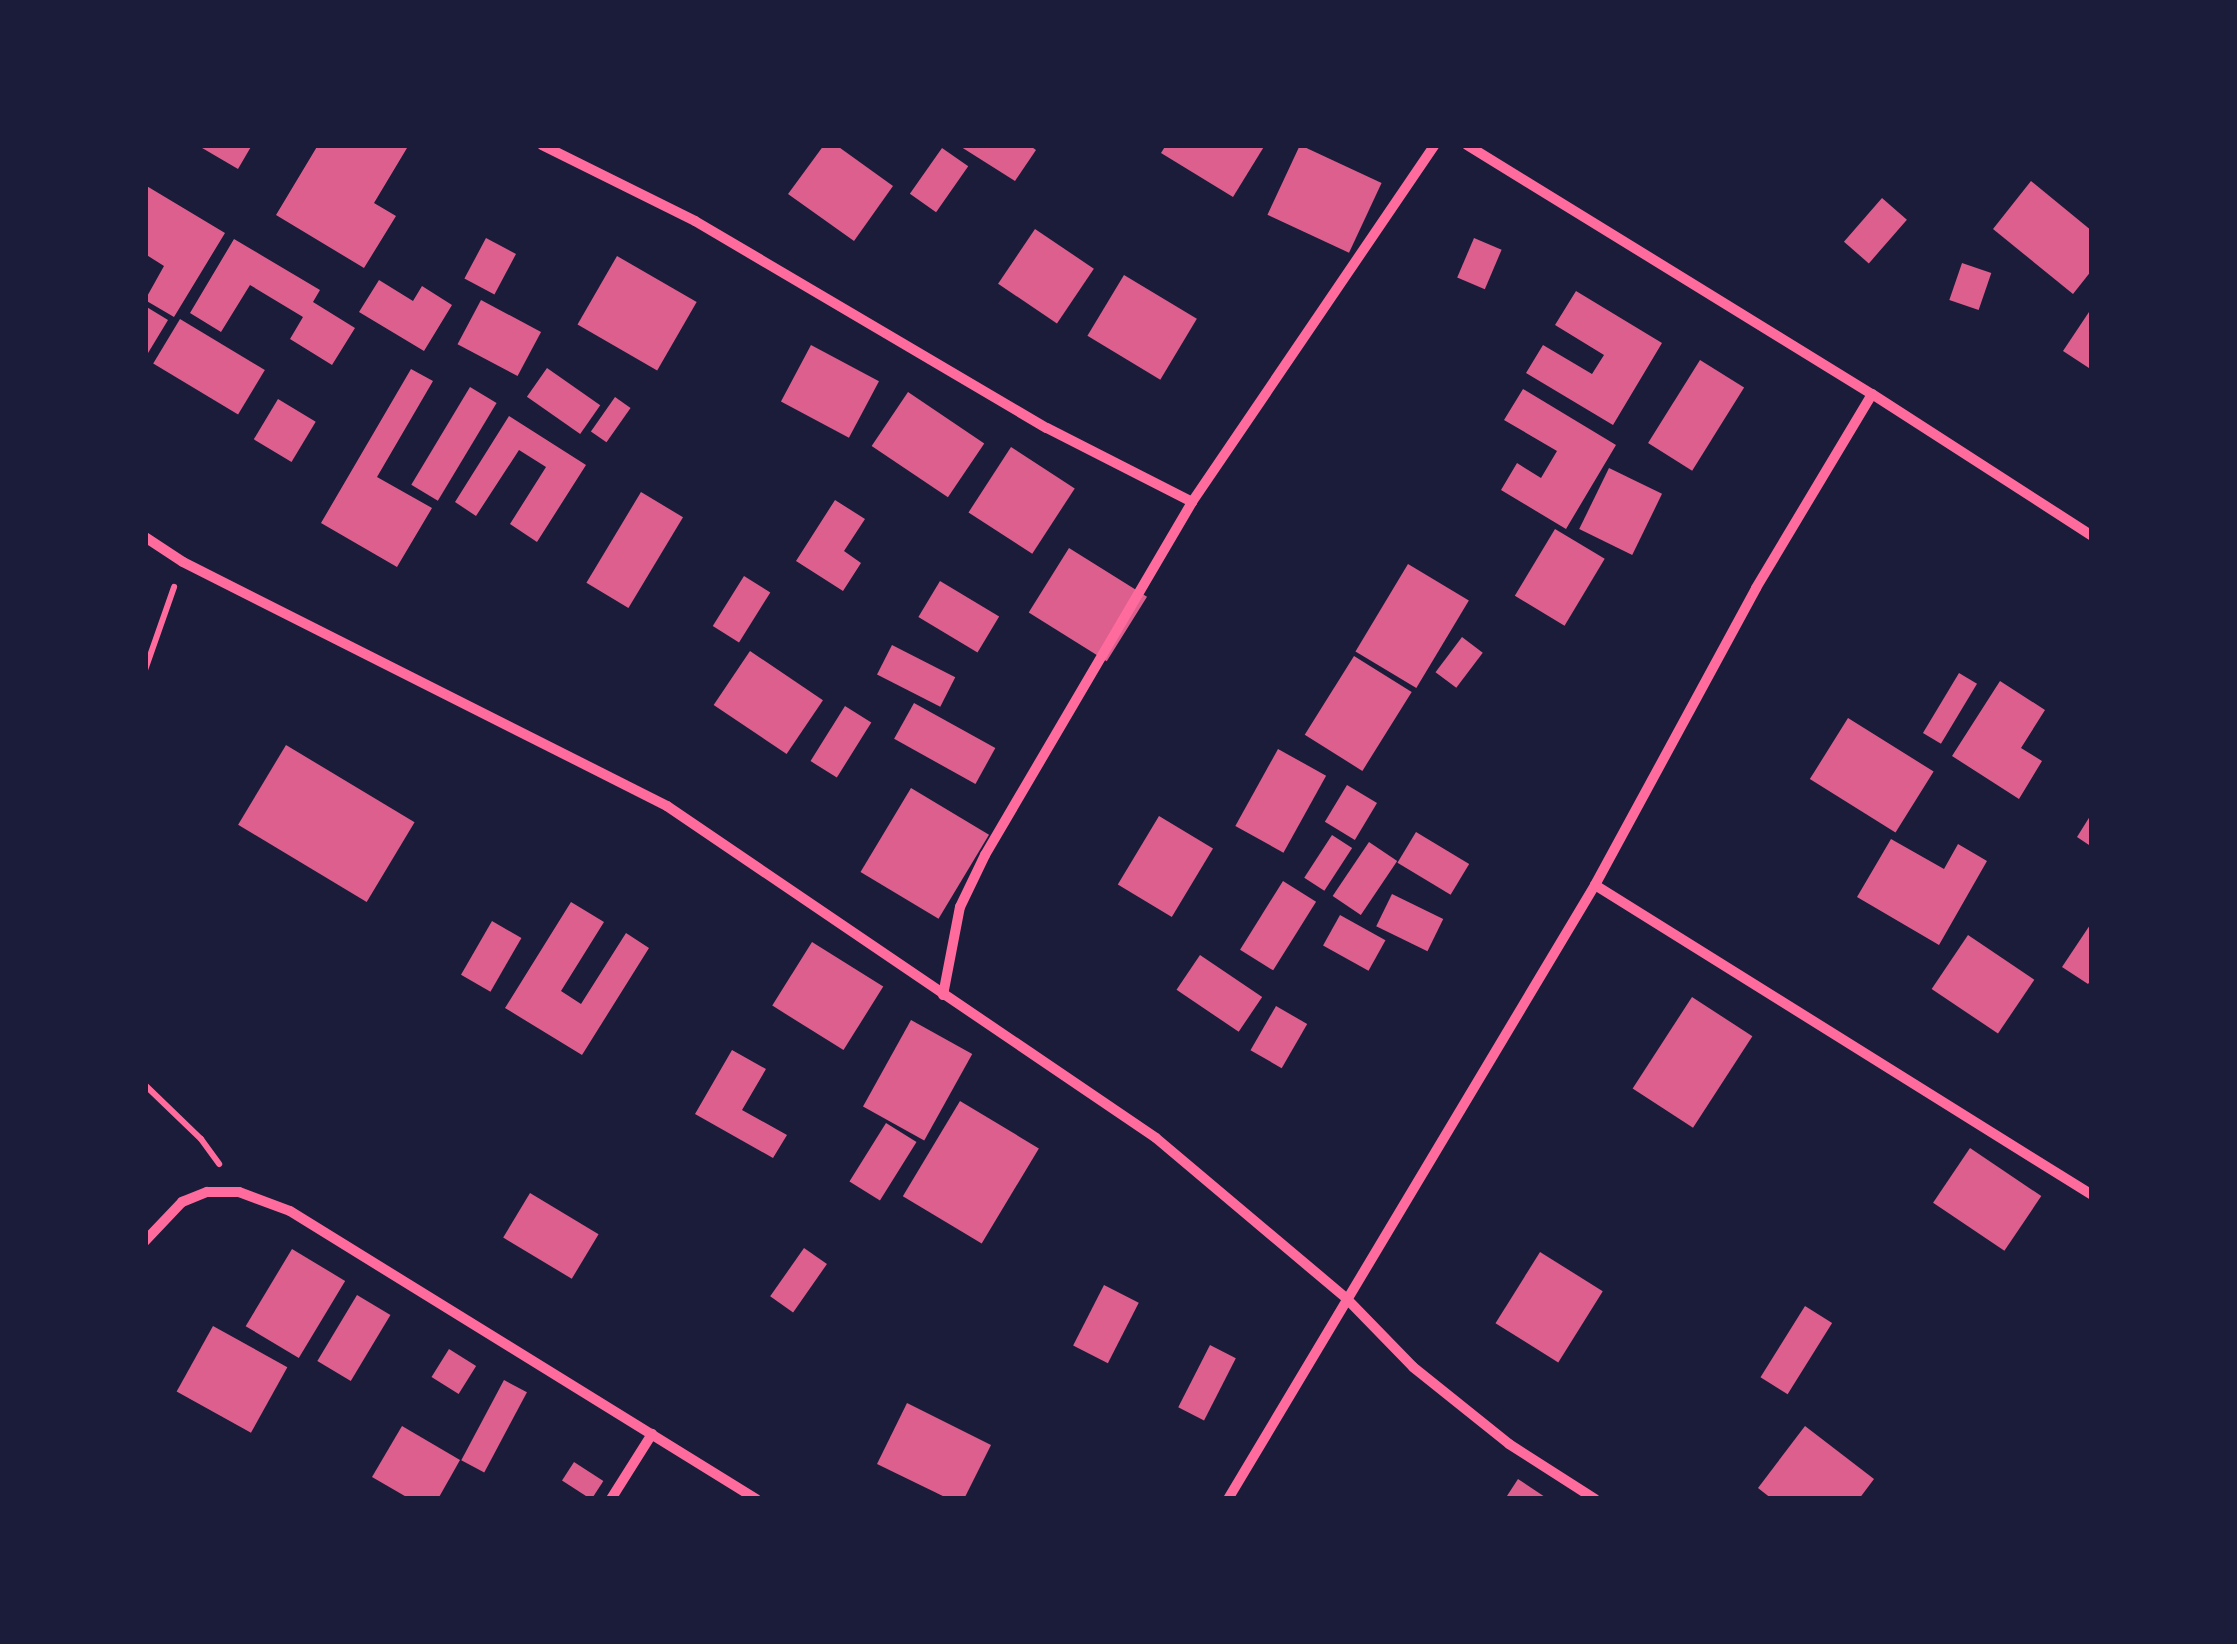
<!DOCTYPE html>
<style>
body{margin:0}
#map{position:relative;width:2237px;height:1644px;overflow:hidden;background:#1b1b3a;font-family:"Roboto Condensed",sans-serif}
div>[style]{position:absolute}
.building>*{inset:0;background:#dd5f8e;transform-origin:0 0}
.path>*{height:6px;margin:-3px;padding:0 3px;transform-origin:3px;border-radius:3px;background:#ff6b9d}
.minor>*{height:10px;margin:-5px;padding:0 5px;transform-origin:5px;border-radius:5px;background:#ff6b9d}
span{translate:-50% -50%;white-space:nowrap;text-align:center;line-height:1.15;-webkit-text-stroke:8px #1b1b3a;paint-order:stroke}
.frame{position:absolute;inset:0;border:148px solid #1b1b3a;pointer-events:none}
</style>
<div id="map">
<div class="building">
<i style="clip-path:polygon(197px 145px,252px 145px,238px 169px)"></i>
<i style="clip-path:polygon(318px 145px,407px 148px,374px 203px,396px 216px,364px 268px,276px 215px)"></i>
<i style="clip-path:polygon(824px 145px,836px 145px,893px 186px,854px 241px,788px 194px)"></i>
<i style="clip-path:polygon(958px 145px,1029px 145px,1036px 150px,1015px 181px)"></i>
<i style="clip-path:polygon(1166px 145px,1265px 145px,1233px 197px,1161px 153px)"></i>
<i style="left:1300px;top:145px;width:90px;height:77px;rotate:25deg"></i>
<i style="left:942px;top:148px;width:32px;height:56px;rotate:35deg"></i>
<i style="clip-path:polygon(2031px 181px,2092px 231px,2092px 270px,2073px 294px,1993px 229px)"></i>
<i style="clip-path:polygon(145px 185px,225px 233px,174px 317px,145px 300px,164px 266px,145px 254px)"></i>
<i style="left:1882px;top:198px;width:33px;height:58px;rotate:41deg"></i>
<i style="left:1035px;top:229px;width:71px;height:66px;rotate:34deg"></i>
<i style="left:486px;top:238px;width:34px;height:46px;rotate:28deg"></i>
<i style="left:1474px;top:238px;width:30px;height:43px;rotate:23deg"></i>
<i style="clip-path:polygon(234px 239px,320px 290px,313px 302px,355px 328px,332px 365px,290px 339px,303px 317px,250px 285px,221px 332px,190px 313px)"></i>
<i style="left:617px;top:256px;width:92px;height:79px;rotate:30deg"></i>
<i style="left:1962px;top:263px;width:31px;height:39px;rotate:19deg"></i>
<i style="left:1124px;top:275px;width:85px;height:71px;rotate:31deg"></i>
<i style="clip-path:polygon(379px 280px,413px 301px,422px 286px,452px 305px,424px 351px,359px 312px)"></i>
<i style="clip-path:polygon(1576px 291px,1662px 343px,1613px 425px,1526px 373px,1543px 345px,1592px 374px,1604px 355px,1555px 325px)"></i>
<i style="left:481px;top:300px;width:68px;height:50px;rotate:28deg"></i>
<i style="clip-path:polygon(145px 306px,168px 320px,145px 358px)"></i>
<i style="clip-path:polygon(2089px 312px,2092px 314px,2092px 370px,2063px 351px)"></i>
<i style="left:180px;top:319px;width:99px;height:52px;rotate:31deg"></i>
<i style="left:811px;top:345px;width:77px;height:64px;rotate:28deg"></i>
<i style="left:1700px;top:360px;width:52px;height:98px;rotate:32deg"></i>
<i style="left:547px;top:368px;width:65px;height:35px;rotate:35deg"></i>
<i style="clip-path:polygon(411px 369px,433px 381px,377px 477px,432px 508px,397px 567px,321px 523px)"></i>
<i style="left:470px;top:387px;width:31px;height:114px;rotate:31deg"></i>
<i style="clip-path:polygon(1523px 389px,1616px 445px,1566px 529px,1501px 490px,1517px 463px,1541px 478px,1557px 451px,1504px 420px)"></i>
<i style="left:908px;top:392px;width:92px;height:65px;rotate:34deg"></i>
<i style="left:615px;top:397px;width:19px;height:42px;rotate:35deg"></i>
<i style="left:278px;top:399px;width:44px;height:47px;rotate:31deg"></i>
<i style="clip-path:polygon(509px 416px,586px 465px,537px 542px,510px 524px,546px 467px,519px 450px,476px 516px,455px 502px)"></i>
<i style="left:1011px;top:447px;width:76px;height:78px;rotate:33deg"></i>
<i style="left:1609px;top:468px;width:59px;height:68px;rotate:26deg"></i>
<i style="left:641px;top:492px;width:49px;height:106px;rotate:31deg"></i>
<i style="clip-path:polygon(835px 500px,865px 519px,844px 551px,861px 563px,843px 591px,796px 561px)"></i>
<i style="left:1555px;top:529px;width:58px;height:78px;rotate:31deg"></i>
<i style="left:1069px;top:548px;width:92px;height:76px;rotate:32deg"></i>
<i style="left:1408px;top:564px;width:71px;height:102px;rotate:31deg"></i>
<i style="left:744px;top:576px;width:31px;height:59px;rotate:32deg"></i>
<i style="left:940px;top:581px;width:69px;height:42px;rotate:31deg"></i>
<i style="left:1462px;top:637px;width:26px;height:44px;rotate:37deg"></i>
<i style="left:892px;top:645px;width:71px;height:33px;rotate:27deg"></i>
<i style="left:750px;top:651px;width:88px;height:65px;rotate:34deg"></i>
<i style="left:1354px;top:656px;width:68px;height:93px;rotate:32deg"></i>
<i style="left:1959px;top:673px;width:21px;height:70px;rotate:31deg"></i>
<i style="clip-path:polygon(2000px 681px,2045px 710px,2021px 748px,2042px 761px,2019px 799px,1952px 756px)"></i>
<i style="left:914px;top:703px;width:93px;height:41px;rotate:29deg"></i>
<i style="left:845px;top:706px;width:31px;height:65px;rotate:32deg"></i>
<i style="left:1848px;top:718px;width:101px;height:72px;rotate:32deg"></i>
<i style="left:286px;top:745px;width:150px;height:93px;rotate:31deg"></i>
<i style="left:1278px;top:749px;width:55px;height:88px;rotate:29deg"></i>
<i style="left:1347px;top:785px;width:35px;height:43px;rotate:31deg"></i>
<i style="left:911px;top:788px;width:91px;height:98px;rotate:31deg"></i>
<i style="clip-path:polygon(2092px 813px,2092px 847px,2077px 837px)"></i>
<i style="left:1159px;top:816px;width:63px;height:80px;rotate:31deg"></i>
<i style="left:1416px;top:832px;width:62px;height:36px;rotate:31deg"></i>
<i style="left:1332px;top:835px;width:24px;height:51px;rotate:33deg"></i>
<i style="clip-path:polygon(1891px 839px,1944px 869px,1958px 844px,1987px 861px,1939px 945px,1857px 897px)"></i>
<i style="left:1369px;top:842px;width:34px;height:65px;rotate:34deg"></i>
<i style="left:1283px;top:881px;width:39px;height:81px;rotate:32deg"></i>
<i style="left:1392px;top:894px;width:57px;height:36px;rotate:26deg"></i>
<i style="clip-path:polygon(571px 902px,604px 922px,561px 991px,581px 1004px,626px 933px,649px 948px,582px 1055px,505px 1008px)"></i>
<i style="left:1340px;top:915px;width:52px;height:35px;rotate:29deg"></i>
<i style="left:492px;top:921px;width:34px;height:62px;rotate:30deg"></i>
<i style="clip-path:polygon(2092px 922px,2092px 979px,2088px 984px,2062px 967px)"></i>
<i style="left:1968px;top:935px;width:80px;height:65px;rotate:34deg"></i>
<i style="left:812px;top:942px;width:84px;height:75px;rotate:32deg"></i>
<i style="left:1200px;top:955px;width:75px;height:42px;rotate:34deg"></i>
<i style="left:1692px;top:997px;width:72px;height:109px;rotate:33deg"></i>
<i style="left:1276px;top:1006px;width:36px;height:51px;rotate:30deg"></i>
<i style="left:911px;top:1020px;width:70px;height:99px;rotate:29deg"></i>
<i style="clip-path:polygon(732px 1050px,766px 1069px,742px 1110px,787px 1135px,773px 1158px,695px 1114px)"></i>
<i style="left:960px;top:1101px;width:92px;height:111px;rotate:31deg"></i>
<i style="left:886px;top:1123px;width:36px;height:69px;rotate:32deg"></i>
<i style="left:1970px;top:1148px;width:86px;height:66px;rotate:34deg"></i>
<i style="left:530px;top:1193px;width:80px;height:52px;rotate:31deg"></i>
<i style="left:804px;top:1248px;width:28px;height:59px;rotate:35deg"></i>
<i style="left:292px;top:1249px;width:62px;height:90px;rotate:31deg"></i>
<i style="left:1540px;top:1252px;width:74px;height:84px;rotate:32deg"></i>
<i style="left:1104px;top:1285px;width:39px;height:68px;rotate:27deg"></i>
<i style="left:357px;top:1295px;width:39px;height:77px;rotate:31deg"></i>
<i style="left:1805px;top:1306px;width:32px;height:84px;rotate:32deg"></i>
<i style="left:213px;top:1326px;width:85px;height:75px;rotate:29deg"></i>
<i style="left:1210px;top:1345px;width:29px;height:70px;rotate:27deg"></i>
<i style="left:449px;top:1349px;width:32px;height:33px;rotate:32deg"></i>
<i style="left:504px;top:1380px;width:26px;height:91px;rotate:28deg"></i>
<i style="clip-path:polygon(907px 1403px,991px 1445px,964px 1499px,949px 1499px,877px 1464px)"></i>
<i style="clip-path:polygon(402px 1426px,460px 1460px,438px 1499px,410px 1499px,372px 1477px)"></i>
<i style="clip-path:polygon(1805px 1426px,1874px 1479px,1859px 1499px,1772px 1499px,1758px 1488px)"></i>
<i style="left:574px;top:1462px;width:35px;height:22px;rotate:33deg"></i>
<i style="clip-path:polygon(1518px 1479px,1548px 1499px,1505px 1499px)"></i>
</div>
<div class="path">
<i style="left:145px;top:670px;width:88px;rotate:-70.7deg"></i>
<i style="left:145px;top:1085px;width:78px;rotate:44deg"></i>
<i style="left:201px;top:1139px;width:31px;rotate:54deg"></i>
</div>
<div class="minor">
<i style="left:542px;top:145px;width:171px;rotate:26.4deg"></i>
<i style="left:695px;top:221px;width:408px;rotate:30.5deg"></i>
<i style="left:1047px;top:428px;width:163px;rotate:27deg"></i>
<i style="left:1467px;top:145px;width:475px;rotate:31.6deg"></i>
<i style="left:1872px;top:394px;width:262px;rotate:32.8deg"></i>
<i style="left:145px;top:537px;width:45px;rotate:33.3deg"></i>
<i style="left:183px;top:562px;width:542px;rotate:26.75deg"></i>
<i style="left:667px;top:806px;width:591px;rotate:34.17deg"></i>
<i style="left:1156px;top:1138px;width:248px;rotate:40.1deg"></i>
<i style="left:1346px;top:1298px;width:96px;rotate:45.8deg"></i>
<i style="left:1413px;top:1367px;width:123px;rotate:38.7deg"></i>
<i style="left:1509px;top:1444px;width:102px;rotate:32.6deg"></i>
<i style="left:1595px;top:885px;width:586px;rotate:31.95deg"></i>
<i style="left:943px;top:995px;width:90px;rotate:-79.1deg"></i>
<i style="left:960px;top:907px;width:58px;rotate:-64.3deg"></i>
<i style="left:985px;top:855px;width:409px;rotate:-59.6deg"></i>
<i style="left:1192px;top:502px;width:432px;rotate:-55.8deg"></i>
<i style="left:145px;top:1241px;width:54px;rotate:-46.5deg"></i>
<i style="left:182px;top:1202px;width:27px;rotate:-22deg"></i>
<i style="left:207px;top:1192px;width:32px"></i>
<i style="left:239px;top:1192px;width:54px;rotate:20.4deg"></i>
<i style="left:290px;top:1211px;width:548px;rotate:31.72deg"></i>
<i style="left:611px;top:1499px;width:77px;rotate:-57.8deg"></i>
<i style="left:1228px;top:1499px;width:715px;rotate:-59.13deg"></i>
<i style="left:1595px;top:885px;width:338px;rotate:-61.5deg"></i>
<i style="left:1756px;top:588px;width:226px;rotate:-59.1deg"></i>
</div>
<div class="frame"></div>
</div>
